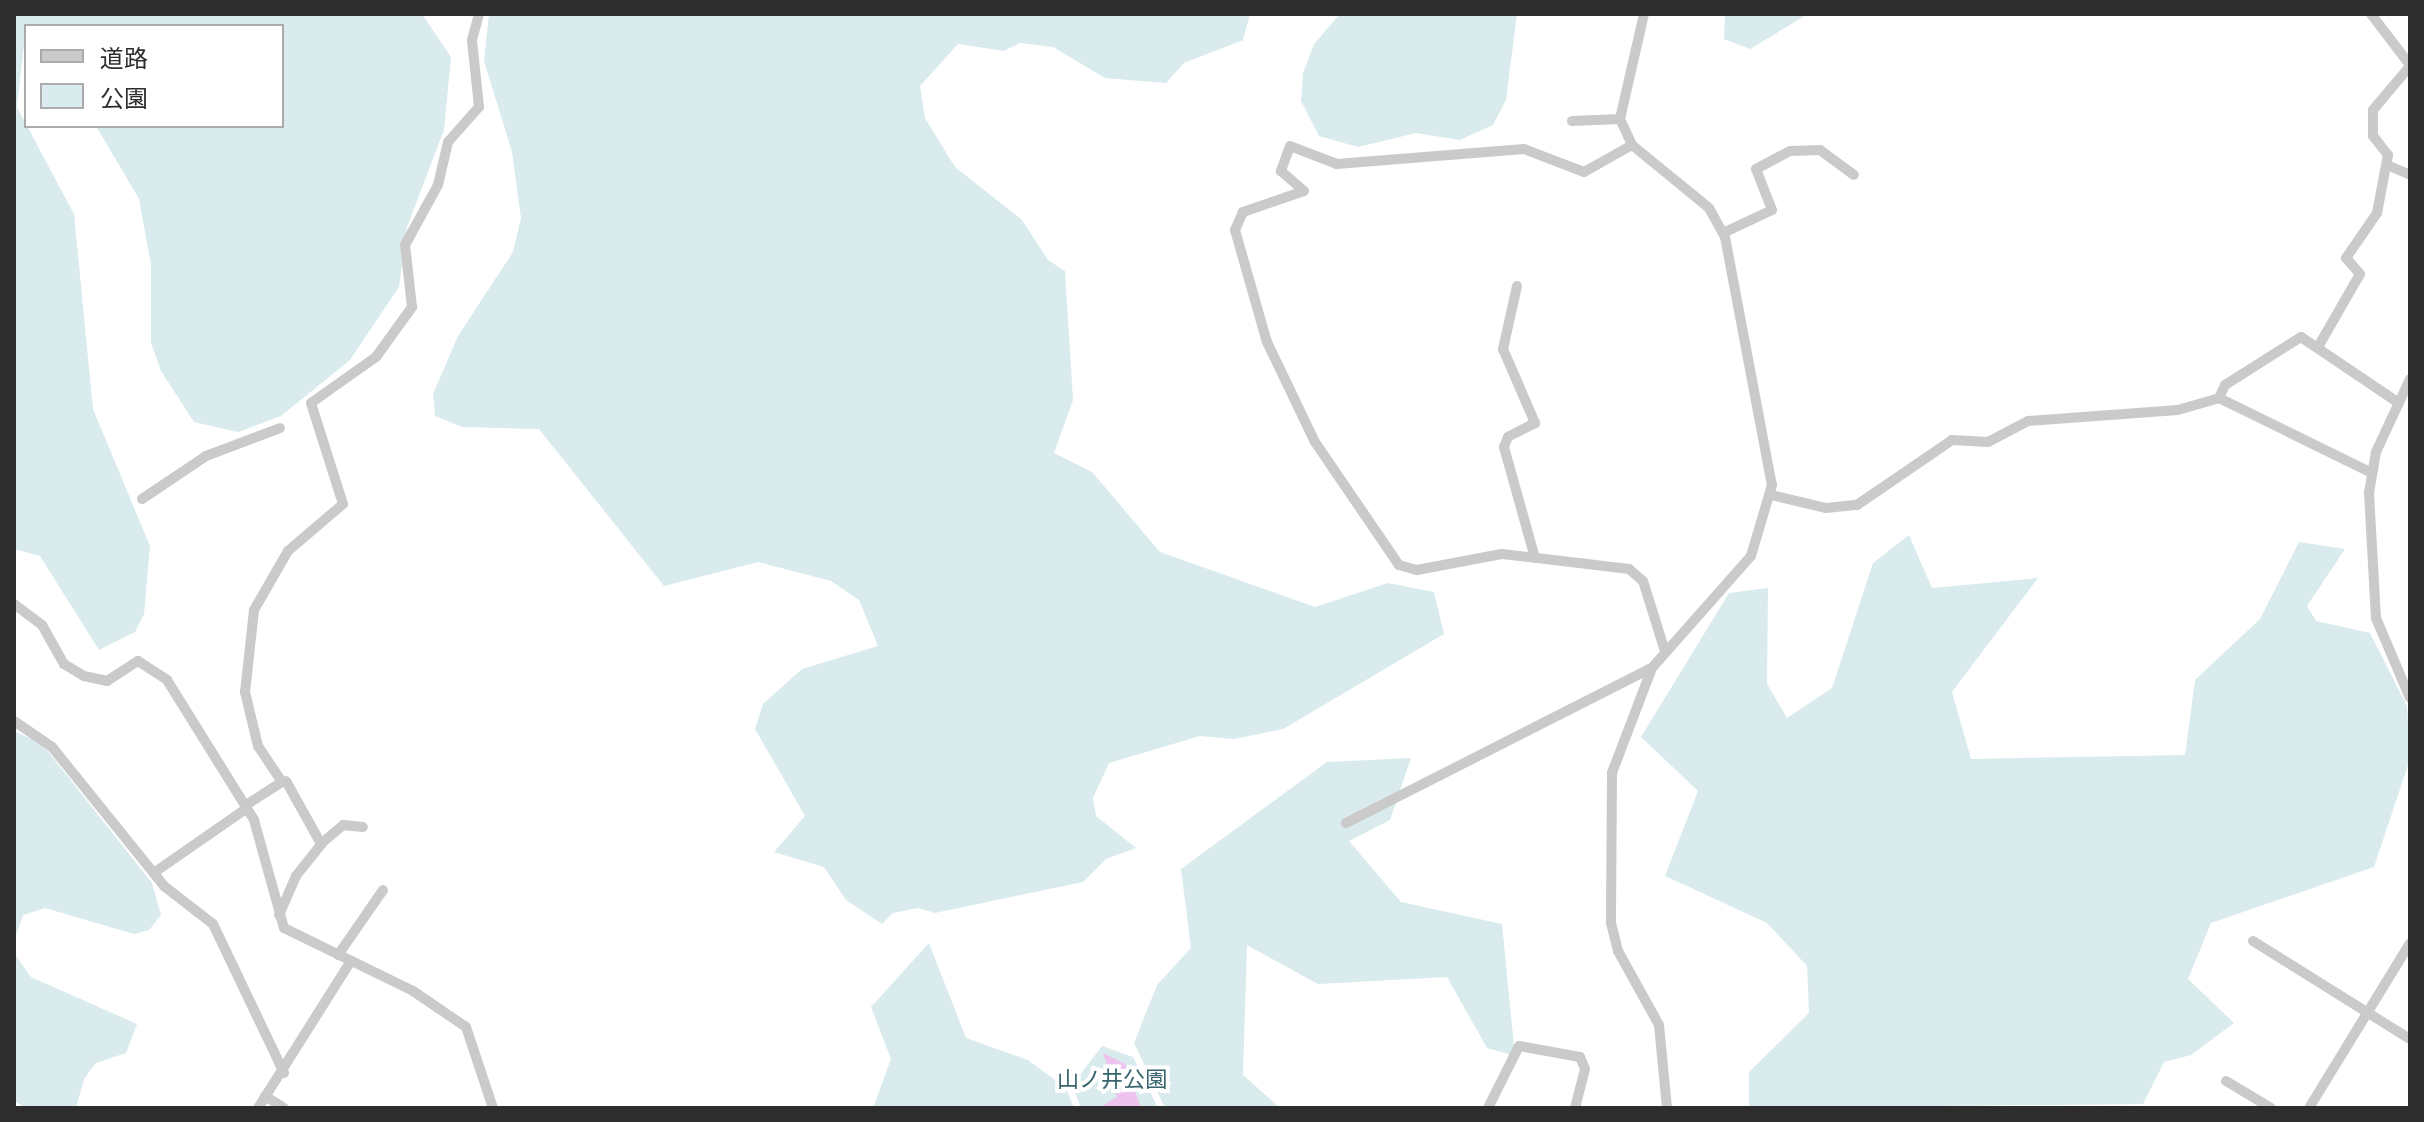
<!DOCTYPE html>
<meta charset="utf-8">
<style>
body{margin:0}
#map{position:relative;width:2424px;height:1122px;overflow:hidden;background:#fff;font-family:Lato,"Noto Sans JP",sans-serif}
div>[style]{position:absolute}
.green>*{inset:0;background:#d9ebed}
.water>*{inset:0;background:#eec3ee}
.minor>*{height:10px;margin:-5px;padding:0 5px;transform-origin:5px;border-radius:5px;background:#cacaca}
span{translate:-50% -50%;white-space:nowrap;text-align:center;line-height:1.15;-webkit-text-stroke:8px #fff;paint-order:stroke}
.park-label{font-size:22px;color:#37646d}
.frame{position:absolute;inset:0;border:16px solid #2d2d2d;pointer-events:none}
.legend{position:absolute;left:24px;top:24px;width:260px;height:104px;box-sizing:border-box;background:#fff;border:2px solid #ababab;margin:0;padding:10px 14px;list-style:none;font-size:24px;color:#2d2d2d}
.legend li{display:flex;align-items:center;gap:16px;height:40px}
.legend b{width:40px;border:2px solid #ababab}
</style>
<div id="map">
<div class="green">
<i style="clip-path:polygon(14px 14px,422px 14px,451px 57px,444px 130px,407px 227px,399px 287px,350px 360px,281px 416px,238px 432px,194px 422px,161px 371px,151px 343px,151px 265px,139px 199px,96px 126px,282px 126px,282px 26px,26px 26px,17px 107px,74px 214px,93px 409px,150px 546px,144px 614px,135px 632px,99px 650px,40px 556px,14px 549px)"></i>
<i style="clip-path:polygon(489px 14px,1250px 14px,1243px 40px,1184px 63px,1166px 83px,1105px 78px,1053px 47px,1020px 43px,1004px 51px,958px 44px,920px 86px,925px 118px,955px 167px,1022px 220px,1048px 260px,1065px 271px,1073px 400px,1054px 453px,1092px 472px,1160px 552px,1315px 607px,1388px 583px,1434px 592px,1444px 634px,1283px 729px,1234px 739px,1200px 736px,1109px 763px,1093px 798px,1096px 816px,1136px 848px,1106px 859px,1083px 882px,935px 913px,918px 908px,893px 913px,882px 924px,846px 900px,824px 867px,774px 852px,805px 816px,755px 729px,763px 704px,802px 669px,878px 646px,859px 600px,831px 581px,758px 562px,664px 586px,539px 429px,462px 427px,435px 416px,433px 394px,458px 336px,513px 252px,521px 218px,512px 152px,484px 61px)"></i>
<i style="clip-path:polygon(1340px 14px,1517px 14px,1506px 100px,1493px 125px,1460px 140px,1416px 133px,1358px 147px,1319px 136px,1301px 101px,1303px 73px,1314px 44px)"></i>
<i style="clip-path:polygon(1725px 14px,1808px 14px,1750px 49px,1724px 39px)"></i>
<i style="clip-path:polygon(1909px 535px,1932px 588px,2038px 578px,1952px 692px,1971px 759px,2185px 755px,2195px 680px,2260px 619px,2299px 542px,2345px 549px,2307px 606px,2316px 621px,2370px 633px,2407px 706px,2410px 759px,2374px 867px,2211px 923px,2188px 979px,2234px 1023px,2191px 1055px,2164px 1062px,2143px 1104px,1749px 1108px,1749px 1072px,1809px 1013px,1807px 966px,1767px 923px,1665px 876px,1698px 791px,1641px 737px,1729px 593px,1768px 588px,1767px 684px,1787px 718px,1832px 688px,1873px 563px)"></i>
<i style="clip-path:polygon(14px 731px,42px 744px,152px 883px,161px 915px,149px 930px,134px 934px,45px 908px,23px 915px,14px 941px)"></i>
<i style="clip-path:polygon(1411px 758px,1390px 820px,1349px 841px,1401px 902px,1502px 924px,1515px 1056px,1487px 1048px,1447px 977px,1318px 984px,1247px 945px,1243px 1075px,1280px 1108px,1165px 1108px,1134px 1043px,1157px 985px,1191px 948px,1181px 869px,1327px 762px)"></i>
<i style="clip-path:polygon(929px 943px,966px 1038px,1028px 1060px,1066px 1088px,1074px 1108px,873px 1108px,891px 1059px,871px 1007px)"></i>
<i style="clip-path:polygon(14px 953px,31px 977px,137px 1024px,126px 1053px,96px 1063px,84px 1079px,76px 1108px,26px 1108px,14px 1101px)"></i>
<i style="clip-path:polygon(1102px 1046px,1133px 1057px,1158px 1108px,1081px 1108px,1072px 1085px)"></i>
</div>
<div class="water">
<i style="clip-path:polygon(1103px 1053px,1125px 1064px,1141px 1108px,1099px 1108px,1117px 1097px)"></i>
</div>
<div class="minor">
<i style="left:1644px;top:14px;width:108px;rotate:102.9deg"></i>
<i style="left:1620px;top:119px;width:29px;rotate:65deg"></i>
<i style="left:1632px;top:145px;width:99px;rotate:39.3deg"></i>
<i style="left:1709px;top:208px;width:33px;rotate:61deg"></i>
<i style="left:1725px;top:237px;width:252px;rotate:79.3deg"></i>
<i style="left:1772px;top:485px;width:74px;rotate:106.5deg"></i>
<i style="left:1751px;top:556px;width:149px;rotate:131.5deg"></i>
<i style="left:1652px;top:668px;width:112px;rotate:110.9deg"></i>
<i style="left:1612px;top:773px;width:150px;rotate:90.4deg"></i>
<i style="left:1611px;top:923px;width:29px;rotate:76deg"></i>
<i style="left:1618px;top:951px;width:85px;rotate:61deg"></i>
<i style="left:1659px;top:1025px;width:83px;rotate:84.5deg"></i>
<i style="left:2371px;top:14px;width:64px;rotate:52.6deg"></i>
<i style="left:1572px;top:121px;width:48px;rotate:-2.4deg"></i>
<i style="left:1632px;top:145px;width:55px;rotate:150.6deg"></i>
<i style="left:1584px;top:172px;width:64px;rotate:-159deg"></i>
<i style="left:1524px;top:149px;width:188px;rotate:175.4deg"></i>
<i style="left:1337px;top:164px;width:50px;rotate:-159deg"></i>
<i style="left:1290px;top:146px;width:27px;rotate:110deg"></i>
<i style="left:1281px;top:171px;width:30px;rotate:41deg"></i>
<i style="left:1304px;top:191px;width:65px;rotate:161deg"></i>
<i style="left:1243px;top:212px;width:20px;rotate:114deg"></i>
<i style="left:1235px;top:230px;width:116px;rotate:74.1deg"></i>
<i style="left:1267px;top:342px;width:111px;rotate:64.4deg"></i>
<i style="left:1315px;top:442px;width:149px;rotate:55.7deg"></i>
<i style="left:1399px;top:565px;width:19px;rotate:16deg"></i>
<i style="left:1417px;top:570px;width:86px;rotate:-10.7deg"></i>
<i style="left:1502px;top:554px;width:128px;rotate:6.7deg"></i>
<i style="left:1629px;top:569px;width:18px;rotate:41deg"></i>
<i style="left:1643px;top:581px;width:73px;rotate:72.6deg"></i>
<i style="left:2387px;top:165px;width:25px;rotate:23deg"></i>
<i style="left:1723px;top:233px;width:54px;rotate:-25.1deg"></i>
<i style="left:1772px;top:210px;width:44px;rotate:-111.3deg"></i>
<i style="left:1756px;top:169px;width:38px;rotate:-28deg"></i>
<i style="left:1790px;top:151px;width:30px;rotate:-2deg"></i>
<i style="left:1820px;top:150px;width:42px;rotate:36.3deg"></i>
<i style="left:1517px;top:286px;width:65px;rotate:102.5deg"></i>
<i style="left:1503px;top:349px;width:81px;rotate:66.6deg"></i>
<i style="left:1535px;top:423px;width:30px;rotate:153deg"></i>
<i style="left:1508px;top:437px;width:11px;rotate:112deg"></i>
<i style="left:1504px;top:447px;width:115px;rotate:74.4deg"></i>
<i style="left:2318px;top:347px;width:84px;rotate:-60.1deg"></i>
<i style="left:2360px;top:274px;width:21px;rotate:-131deg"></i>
<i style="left:2346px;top:258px;width:55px;rotate:-55.4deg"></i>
<i style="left:2377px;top:213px;width:59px;rotate:-79.3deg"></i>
<i style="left:2388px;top:155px;width:24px;rotate:-128deg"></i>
<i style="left:2373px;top:136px;width:26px;rotate:-90deg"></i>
<i style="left:2373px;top:110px;width:57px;rotate:-49.9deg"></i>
<i style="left:2410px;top:379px;width:81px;rotate:115deg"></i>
<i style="left:2376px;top:452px;width:42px;rotate:99.7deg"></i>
<i style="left:2369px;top:493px;width:125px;rotate:86.8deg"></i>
<i style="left:2376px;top:618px;width:87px;rotate:67deg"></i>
<i style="left:2219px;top:398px;width:14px;rotate:-65deg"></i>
<i style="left:2225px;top:385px;width:90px;rotate:-32.3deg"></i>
<i style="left:2301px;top:337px;width:118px;rotate:34deg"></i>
<i style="left:1771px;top:495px;width:57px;rotate:13.3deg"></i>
<i style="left:1826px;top:508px;width:31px;rotate:-6deg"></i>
<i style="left:1857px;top:505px;width:115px;rotate:-34.4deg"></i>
<i style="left:1952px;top:440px;width:36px;rotate:3deg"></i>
<i style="left:1988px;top:442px;width:45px;rotate:-27.7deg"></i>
<i style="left:2028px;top:421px;width:150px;rotate:-4.2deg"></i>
<i style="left:2178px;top:410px;width:43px;rotate:-16.3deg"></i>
<i style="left:2219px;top:398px;width:168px;rotate:26.1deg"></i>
<i style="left:142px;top:499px;width:77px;rotate:-33.9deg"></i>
<i style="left:206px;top:456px;width:79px;rotate:-20.7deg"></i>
<i style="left:14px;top:604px;width:35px;rotate:37deg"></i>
<i style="left:42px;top:625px;width:45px;rotate:60.6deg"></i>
<i style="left:64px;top:664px;width:23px;rotate:31deg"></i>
<i style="left:84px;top:676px;width:24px;rotate:12deg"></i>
<i style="left:107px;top:681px;width:37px;rotate:-33deg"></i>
<i style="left:138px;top:661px;width:35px;rotate:33deg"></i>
<i style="left:167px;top:680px;width:165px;rotate:58.1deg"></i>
<i style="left:254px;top:820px;width:112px;rotate:74.5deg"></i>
<i style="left:284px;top:928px;width:144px;rotate:26deg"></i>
<i style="left:413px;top:991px;width:64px;rotate:34.2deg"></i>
<i style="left:466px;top:1027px;width:85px;rotate:71.6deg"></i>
<i style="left:14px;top:721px;width:46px;rotate:34.4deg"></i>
<i style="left:52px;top:747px;width:179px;rotate:51.1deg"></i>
<i style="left:164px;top:886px;width:62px;rotate:37.8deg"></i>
<i style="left:213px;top:924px;width:165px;rotate:64.5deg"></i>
<i style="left:286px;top:781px;width:72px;rotate:60.9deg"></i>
<i style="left:246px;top:805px;width:43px;rotate:-32.6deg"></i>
<i style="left:282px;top:782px;width:43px;rotate:-123.7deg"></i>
<i style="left:258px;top:746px;width:56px;rotate:-103.5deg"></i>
<i style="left:245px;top:692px;width:82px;rotate:-83.7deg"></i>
<i style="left:254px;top:610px;width:68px;rotate:-60deg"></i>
<i style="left:288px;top:551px;width:72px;rotate:-40.5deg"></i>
<i style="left:343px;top:504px;width:106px;rotate:-107.6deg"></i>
<i style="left:311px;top:403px;width:80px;rotate:-35.3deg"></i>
<i style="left:376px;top:357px;width:62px;rotate:-54.2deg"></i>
<i style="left:412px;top:307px;width:62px;rotate:-96.4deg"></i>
<i style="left:405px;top:245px;width:68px;rotate:-61.2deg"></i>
<i style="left:438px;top:185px;width:44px;rotate:-76.9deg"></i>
<i style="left:448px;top:142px;width:47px;rotate:-48.5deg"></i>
<i style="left:479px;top:107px;width:67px;rotate:-96deg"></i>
<i style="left:472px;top:40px;width:27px;rotate:-75deg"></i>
<i style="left:1346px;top:823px;width:343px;rotate:-26.9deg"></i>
<i style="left:155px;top:872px;width:112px;rotate:-34.8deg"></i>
<i style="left:279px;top:915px;width:43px;rotate:-66.4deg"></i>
<i style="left:296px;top:876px;width:43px;rotate:-51.5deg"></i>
<i style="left:323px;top:842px;width:26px;rotate:-40deg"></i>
<i style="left:343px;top:825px;width:20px;rotate:6deg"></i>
<i style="left:2253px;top:941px;width:185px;rotate:32deg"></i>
<i style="left:338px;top:955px;width:79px;rotate:-55.3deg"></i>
<i style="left:2226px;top:1081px;width:52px;rotate:31deg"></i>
<i style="left:265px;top:1096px;width:22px;rotate:32deg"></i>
<i style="left:258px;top:1108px;width:174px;rotate:-57.7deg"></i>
<i style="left:1488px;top:1108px;width:69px;rotate:-63.4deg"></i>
<i style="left:1519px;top:1046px;width:62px;rotate:10.2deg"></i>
<i style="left:1580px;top:1057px;width:13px;rotate:67deg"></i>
<i style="left:1585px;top:1069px;width:40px;rotate:104.4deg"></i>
<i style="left:2309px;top:1108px;width:193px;rotate:-58.5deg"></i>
</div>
<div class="park-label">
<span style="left:1112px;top:1079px">山ノ井公園</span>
</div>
<div class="frame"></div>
<ul class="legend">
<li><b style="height:10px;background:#cacaca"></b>道路</li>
<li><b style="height:22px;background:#d9ebed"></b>公園</li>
</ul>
</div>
